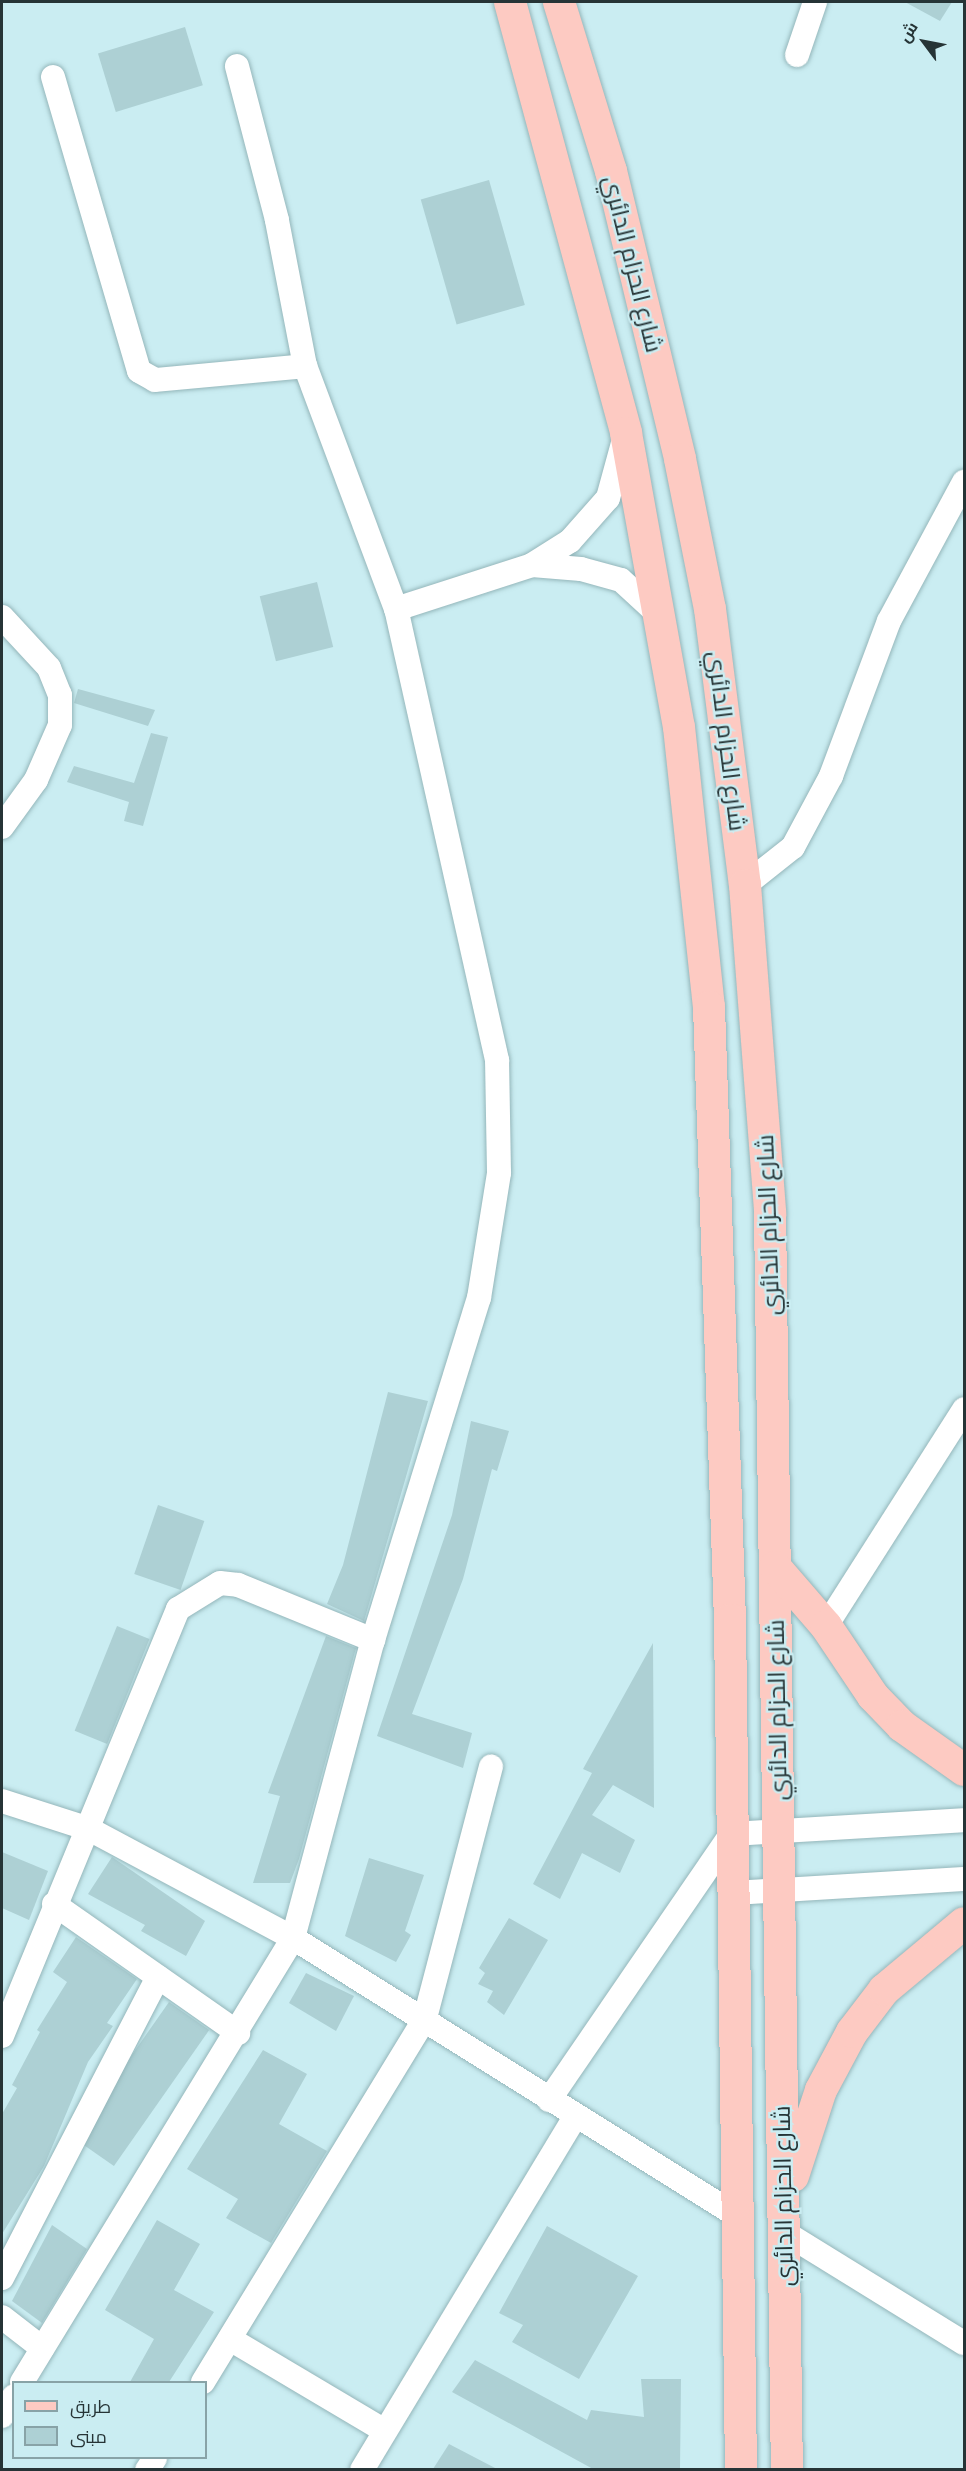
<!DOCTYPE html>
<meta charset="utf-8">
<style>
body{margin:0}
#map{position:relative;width:966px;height:2471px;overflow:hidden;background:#caedf2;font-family:"Zilla Slab",Cairo,serif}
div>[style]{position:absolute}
.building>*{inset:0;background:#add0d4;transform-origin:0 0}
.roads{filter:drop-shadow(0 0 2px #94b6ba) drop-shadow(0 0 2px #94b6ba)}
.minor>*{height:24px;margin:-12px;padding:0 12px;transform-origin:12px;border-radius:12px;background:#fff}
.major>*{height:32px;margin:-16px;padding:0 16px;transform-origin:16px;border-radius:16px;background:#fdcac2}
span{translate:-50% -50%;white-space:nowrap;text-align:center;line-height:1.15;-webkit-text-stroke:4.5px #caedf2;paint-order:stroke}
.street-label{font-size:24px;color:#263436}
.frame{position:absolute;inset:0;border:3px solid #263436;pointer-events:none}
.legend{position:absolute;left:12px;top:2381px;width:195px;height:78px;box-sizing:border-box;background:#caedf2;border:2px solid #88a3a7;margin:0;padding:8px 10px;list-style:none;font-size:18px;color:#263436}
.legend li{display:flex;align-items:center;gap:12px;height:30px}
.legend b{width:30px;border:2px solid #88a3a7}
.north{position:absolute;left:894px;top:12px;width:60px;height:60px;-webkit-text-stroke:4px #caedf2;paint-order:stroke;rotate:302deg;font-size:16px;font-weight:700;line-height:24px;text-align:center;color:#263436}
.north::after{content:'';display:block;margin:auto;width:21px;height:27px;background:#263436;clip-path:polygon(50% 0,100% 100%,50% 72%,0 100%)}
</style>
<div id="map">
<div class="building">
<i style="clip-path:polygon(905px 2px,952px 2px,940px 21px)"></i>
<i style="left:185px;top:27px;width:61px;height:91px;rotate:73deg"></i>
<i style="left:489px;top:180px;width:130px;height:71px;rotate:74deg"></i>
<i style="left:317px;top:582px;width:67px;height:59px;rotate:76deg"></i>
<i style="clip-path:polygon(78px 689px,155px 710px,148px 726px,74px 703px)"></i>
<i style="clip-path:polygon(151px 733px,168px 737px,143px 826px,124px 821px,129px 802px,67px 782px,74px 766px,134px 783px)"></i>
<i style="clip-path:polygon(388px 1392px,428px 1401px,364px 1621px,327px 1604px,343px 1565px)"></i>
<i style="clip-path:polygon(471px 1421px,509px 1431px,497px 1471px,492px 1469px,463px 1579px,412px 1714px,472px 1733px,463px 1768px,377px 1736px,452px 1515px)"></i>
<i style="left:158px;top:1505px;width:49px;height:73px;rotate:19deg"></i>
<i style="left:117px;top:1626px;width:35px;height:113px;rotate:22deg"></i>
<i style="clip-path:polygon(326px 1636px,356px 1648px,299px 1859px,290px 1883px,253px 1883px,280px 1796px,268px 1793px)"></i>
<i style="clip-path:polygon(653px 1643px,654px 1808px,613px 1785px,592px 1815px,635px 1840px,620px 1873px,582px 1853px,560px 1899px,533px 1884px,592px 1773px,583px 1769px)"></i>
<i style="clip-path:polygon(2px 1852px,48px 1871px,29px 1920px,2px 1908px)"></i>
<i style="clip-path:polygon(112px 1857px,205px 1921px,186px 1956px,141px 1931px,145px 1925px,88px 1894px)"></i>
<i style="clip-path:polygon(369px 1858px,424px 1875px,405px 1931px,411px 1935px,396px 1962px,345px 1936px)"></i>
<i style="clip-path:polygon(509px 1918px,548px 1940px,504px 2015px,487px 2002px,493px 1991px,478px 1984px,485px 1973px,479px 1968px)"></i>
<i style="clip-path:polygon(76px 1937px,137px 1979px,107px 2023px,113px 2026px,88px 2062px,44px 2166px,2px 2234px,2px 2114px,17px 2088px,12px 2085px,40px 2032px,37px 2030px,67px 1982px,53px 1972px)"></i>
<i style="clip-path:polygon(306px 1973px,354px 1996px,336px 2031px,289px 2003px)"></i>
<i style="left:169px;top:2002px;width:49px;height:166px;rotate:35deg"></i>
<i style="clip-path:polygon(263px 2050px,307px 2074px,279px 2124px,327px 2151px,271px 2243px,226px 2218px,238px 2199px,187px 2169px)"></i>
<i style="clip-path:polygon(157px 2220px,200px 2244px,174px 2290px,214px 2312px,169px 2382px,130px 2382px,154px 2339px,105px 2310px)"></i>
<i style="clip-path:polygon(52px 2225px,87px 2249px,42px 2323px,12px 2301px)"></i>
<i style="clip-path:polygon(547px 2226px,638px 2276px,579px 2379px,512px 2342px,523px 2325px,499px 2313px)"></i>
<i style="clip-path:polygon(475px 2360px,587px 2420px,591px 2410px,644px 2417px,641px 2379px,681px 2379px,680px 2469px,593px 2469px,452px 2392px)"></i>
<i style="clip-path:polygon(449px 2444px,497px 2469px,433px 2469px)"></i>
</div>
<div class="roads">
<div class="minor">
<i style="left:797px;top:55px;width:56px;rotate:-71.2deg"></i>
<i style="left:53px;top:77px;width:306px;rotate:73.7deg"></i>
<i style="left:139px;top:371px;width:18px;rotate:29deg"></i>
<i style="left:155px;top:380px;width:151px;rotate:-5.3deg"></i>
<i style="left:532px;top:565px;width:49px;rotate:4.7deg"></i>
<i style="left:581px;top:569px;width:41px;rotate:15.4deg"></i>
<i style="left:621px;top:580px;width:52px;rotate:42.6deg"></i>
<i style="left:396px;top:609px;width:143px;rotate:-17.9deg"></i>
<i style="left:532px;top:565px;width:45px;rotate:-32.3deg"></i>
<i style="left:570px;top:541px;width:57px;rotate:-48.5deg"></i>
<i style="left:608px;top:498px;width:64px;rotate:-74.7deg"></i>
<i style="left:2px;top:617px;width:69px;rotate:47.3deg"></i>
<i style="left:49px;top:668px;width:29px;rotate:68deg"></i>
<i style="left:60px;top:695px;width:30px;rotate:90deg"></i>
<i style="left:60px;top:725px;width:60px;rotate:113.6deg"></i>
<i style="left:36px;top:780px;width:58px;rotate:125.9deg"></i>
<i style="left:745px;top:885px;width:61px;rotate:-38.4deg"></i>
<i style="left:793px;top:847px;width:81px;rotate:-61.8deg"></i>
<i style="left:831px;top:776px;width:165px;rotate:-69.5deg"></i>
<i style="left:889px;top:621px;width:158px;rotate:-61.7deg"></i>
<i style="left:826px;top:1626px;width:257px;rotate:-57.5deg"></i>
<i style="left:2px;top:1801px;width:91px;rotate:17.8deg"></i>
<i style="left:89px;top:1829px;width:231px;rotate:28.1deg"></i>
<i style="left:293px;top:1938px;width:526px;rotate:32.03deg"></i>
<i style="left:733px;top:1893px;width:231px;rotate:-3.5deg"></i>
<i style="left:54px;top:1904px;width:225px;rotate:35deg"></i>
<i style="left:2px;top:2036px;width:462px;rotate:-67.6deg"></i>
<i style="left:178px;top:1609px;width:49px;rotate:-31.8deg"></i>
<i style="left:220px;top:1583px;width:18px;rotate:6deg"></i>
<i style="left:238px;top:1585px;width:146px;rotate:22.2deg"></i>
<i style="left:549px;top:2100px;width:322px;rotate:-55.6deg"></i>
<i style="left:731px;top:1834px;width:233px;rotate:-3.4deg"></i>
<i style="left:784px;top:2232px;width:211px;rotate:31.7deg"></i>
<i style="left:2px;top:2278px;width:339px;rotate:-62.6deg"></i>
<i style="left:2px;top:2317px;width:51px;rotate:37.8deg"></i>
<i style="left:230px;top:2339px;width:180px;rotate:30.7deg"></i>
<i style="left:22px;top:2382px;width:520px;rotate:-58.6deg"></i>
<i style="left:293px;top:1938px;width:309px;rotate:-75deg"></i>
<i style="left:373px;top:1640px;width:358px;rotate:-72.8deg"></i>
<i style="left:479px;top:1298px;width:127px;rotate:-80.9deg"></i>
<i style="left:499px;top:1173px;width:113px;rotate:-91deg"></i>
<i style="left:497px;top:1060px;width:462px;rotate:-102.6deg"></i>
<i style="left:396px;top:609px;width:259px;rotate:-110.5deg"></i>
<i style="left:305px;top:366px;width:149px;rotate:-100.9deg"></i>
<i style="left:277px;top:220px;width:159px;rotate:-104.6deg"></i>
<i style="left:203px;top:2382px;width:426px;rotate:-58.6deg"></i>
<i style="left:425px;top:2018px;width:260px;rotate:-75.3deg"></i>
<i style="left:2px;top:2416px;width:23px;rotate:-59deg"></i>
<i style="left:147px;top:2470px;width:14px;rotate:-56deg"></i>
<i style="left:362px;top:2470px;width:412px;rotate:-58.9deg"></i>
</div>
<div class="major">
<i style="left:510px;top:2px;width:446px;rotate:74.9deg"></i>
<i style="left:626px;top:433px;width:299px;rotate:79.8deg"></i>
<i style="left:679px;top:727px;width:282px;rotate:83.9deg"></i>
<i style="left:709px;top:1007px;width:613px;rotate:88.04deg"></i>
<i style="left:730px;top:1620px;width:850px;rotate:89.26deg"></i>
<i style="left:559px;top:2px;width:177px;rotate:72.9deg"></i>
<i style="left:611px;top:171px;width:296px;rotate:76.5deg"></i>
<i style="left:680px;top:459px;width:153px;rotate:78.7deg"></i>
<i style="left:710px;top:609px;width:278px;rotate:82.8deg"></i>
<i style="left:745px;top:885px;width:329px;rotate:85.6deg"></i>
<i style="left:770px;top:1213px;width:1257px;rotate:89.23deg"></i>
<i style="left:775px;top:1567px;width:78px;rotate:49.2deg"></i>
<i style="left:826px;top:1626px;width:84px;rotate:56.1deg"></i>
<i style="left:873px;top:1696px;width:42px;rotate:46deg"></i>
<i style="left:902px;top:1726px;width:76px;rotate:35.4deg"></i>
<i style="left:793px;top:2176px;width:90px;rotate:-72deg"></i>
<i style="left:821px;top:2090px;width:66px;rotate:-61.9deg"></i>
<i style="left:852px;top:2032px;width:53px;rotate:-52.7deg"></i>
<i style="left:884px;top:1990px;width:104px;rotate:-39.9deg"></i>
</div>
</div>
<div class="street-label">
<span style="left:633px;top:264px;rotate:76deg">شارع الحزام الدائري</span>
<span style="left:727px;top:741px;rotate:83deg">شارع الحزام الدائري</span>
<span style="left:768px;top:1225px;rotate:-92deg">شارع الحزام الدائري</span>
<span style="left:777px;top:1710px;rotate:-91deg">شارع الحزام الدائري</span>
<span style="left:783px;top:2196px;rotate:-91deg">شارع الحزام الدائري</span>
</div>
<div class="frame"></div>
<ul class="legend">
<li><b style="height:8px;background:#fdcac2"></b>طريق</li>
<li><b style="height:16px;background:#add0d4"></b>مبنى</li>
</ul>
<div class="north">ش</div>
</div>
